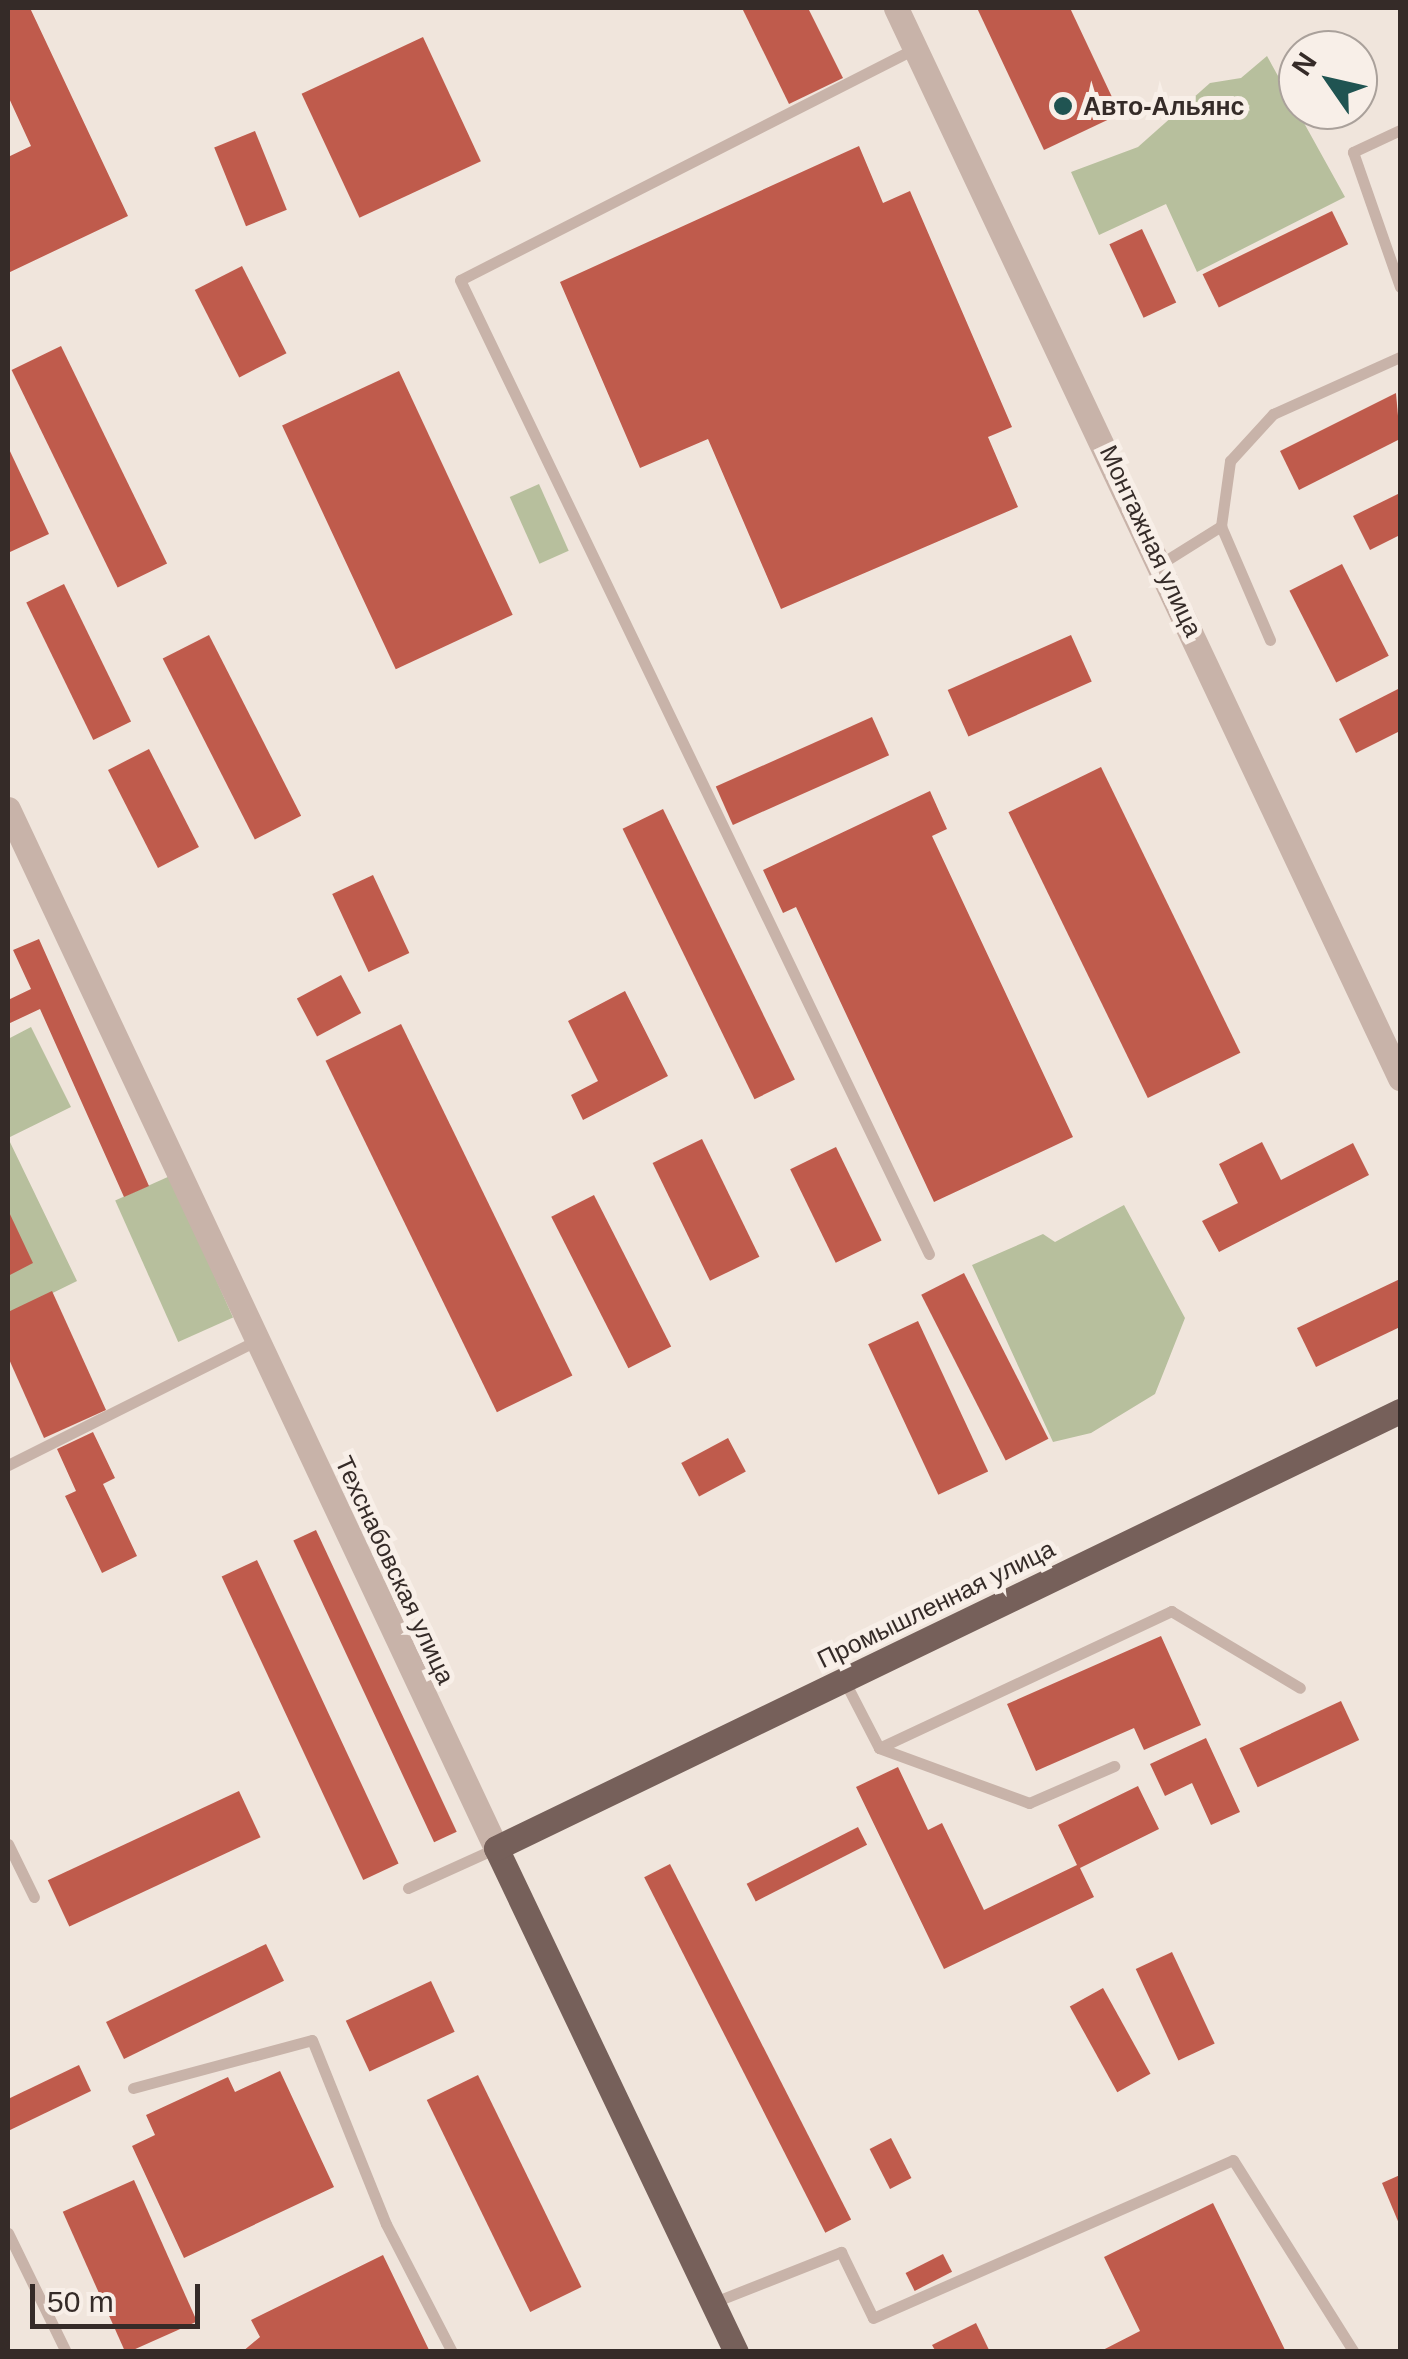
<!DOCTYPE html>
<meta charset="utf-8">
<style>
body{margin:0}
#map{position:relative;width:1408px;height:2359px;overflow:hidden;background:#f0e5dc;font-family:Arial,sans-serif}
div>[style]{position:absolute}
.green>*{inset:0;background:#b7bf9d;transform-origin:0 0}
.building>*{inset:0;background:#bf5b4c;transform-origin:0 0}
.service>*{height:11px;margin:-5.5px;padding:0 5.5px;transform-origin:5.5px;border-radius:5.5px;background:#c8b3a9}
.tertiary>*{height:25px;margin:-12.5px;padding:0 12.5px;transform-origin:12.5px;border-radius:12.5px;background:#c8b3a9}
.primary>*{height:25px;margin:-12.5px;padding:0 12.5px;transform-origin:12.5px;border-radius:12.5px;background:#76605a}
.dots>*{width:28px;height:28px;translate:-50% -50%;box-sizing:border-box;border:5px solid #f8efe8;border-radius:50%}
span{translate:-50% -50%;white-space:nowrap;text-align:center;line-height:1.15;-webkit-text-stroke:10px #f8efe8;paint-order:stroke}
.poi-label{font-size:25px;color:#352b28;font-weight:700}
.left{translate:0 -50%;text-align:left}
.street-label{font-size:25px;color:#352b28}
.frame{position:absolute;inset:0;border:10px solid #352b28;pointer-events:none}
.north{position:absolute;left:1278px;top:30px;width:100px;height:100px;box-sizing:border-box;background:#f8efe8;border:2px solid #aaa19b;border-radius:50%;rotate:304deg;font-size:28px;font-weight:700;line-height:40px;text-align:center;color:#352b28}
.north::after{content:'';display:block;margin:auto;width:35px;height:45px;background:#205452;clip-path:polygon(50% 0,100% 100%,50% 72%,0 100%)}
.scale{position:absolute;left:30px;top:2284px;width:170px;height:45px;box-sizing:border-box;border:5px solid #352b28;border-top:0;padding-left:12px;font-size:30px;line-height:35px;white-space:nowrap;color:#352b28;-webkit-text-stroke:8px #f8efe8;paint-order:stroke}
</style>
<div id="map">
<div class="green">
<i style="clip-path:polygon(1267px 56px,1345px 197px,1197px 272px,1166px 204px,1099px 235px,1071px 172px,1138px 147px,1210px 83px,1241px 78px)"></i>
<i style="left:539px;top:484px;width:73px;height:32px;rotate:66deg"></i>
<i style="clip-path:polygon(31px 1027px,71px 1107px,8px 1138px,77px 1281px,8px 1315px,8px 1039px)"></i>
<i style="left:170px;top:1176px;width:155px;height:60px;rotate:66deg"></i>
<i style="clip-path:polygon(1124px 1205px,1185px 1318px,1155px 1394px,1091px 1433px,1053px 1442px,972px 1265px,1043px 1234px,1055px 1242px)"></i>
</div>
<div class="building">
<i style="clip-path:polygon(8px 8px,30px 8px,128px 216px,8px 273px,8px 157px,31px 146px,8px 96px)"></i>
<i style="clip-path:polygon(742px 8px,808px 8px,843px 78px,789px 104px)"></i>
<i style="clip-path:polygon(977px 8px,1070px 8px,1120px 114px,1044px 150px)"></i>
<i style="left:423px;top:37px;width:137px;height:134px;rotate:65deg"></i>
<i style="left:255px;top:131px;width:85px;height:44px;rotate:68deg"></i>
<i style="clip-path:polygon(859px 146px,883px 203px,910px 191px,1012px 427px,988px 437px,1018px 507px,781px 609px,708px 439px,640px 468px,560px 282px)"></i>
<i style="left:1332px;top:211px;width:37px;height:144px;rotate:64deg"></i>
<i style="left:1142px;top:229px;width:81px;height:36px;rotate:65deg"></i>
<i style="left:242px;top:266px;width:98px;height:53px;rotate:63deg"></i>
<i style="left:61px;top:346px;width:242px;height:55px;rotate:64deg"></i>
<i style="left:399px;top:371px;width:269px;height:129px;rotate:65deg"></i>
<i style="clip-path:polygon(1396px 393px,1400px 439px,1299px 490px,1280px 451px)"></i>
<i style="clip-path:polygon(8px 447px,49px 534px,10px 552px,8px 546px)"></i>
<i style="clip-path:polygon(1400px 493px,1400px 535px,1370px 550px,1353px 516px)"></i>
<i style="left:1342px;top:564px;width:103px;height:59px;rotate:63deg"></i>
<i style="left:64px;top:584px;width:153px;height:42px;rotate:64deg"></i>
<i style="left:209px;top:635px;width:203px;height:52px;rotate:63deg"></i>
<i style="left:1071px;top:635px;width:51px;height:135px;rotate:66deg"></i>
<i style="clip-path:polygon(1400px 688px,1400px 731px,1356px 753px,1339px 719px)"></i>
<i style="left:872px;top:717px;width:42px;height:171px;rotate:66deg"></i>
<i style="left:149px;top:749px;width:110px;height:46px;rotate:63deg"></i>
<i style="left:1101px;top:767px;width:318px;height:103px;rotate:64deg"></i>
<i style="clip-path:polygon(930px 791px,947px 829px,932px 836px,1073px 1137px,934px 1202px,796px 907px,783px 913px,763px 870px)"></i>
<i style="left:663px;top:809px;width:301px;height:45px;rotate:64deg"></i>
<i style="left:373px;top:875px;width:86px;height:45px;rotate:65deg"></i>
<i style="clip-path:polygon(39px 939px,149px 1186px,124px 1197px,40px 1009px,8px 1024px,8px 1000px,31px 989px,13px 950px)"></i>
<i style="left:341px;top:975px;width:43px;height:50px;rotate:62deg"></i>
<i style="clip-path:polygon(625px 991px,668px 1076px,583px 1120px,571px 1095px,598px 1081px,568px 1021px)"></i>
<i style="left:401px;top:1024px;width:391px;height:84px;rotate:64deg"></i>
<i style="left:702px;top:1139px;width:131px;height:55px;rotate:64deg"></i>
<i style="clip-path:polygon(1262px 1142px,1281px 1180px,1353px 1143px,1369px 1175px,1219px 1252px,1202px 1221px,1238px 1203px,1219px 1164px)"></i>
<i style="left:836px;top:1147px;width:104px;height:51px;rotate:64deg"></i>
<i style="left:594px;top:1195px;width:170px;height:48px;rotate:63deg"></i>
<i style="clip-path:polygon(8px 1210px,33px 1263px,8px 1276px)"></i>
<i style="left:964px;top:1273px;width:186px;height:48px;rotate:63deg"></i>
<i style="clip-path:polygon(1400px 1279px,1400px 1327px,1316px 1367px,1297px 1328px)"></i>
<i style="clip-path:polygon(52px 1291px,106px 1410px,44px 1438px,8px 1357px,8px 1312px)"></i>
<i style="left:918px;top:1321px;width:166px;height:55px;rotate:65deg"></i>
<i style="clip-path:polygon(93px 1432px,115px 1478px,103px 1484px,137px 1556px,102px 1573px,65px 1496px,76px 1491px,57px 1449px)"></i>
<i style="left:728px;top:1438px;width:38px;height:53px;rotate:62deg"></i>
<i style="left:316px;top:1530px;width:333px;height:25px;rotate:65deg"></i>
<i style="left:257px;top:1560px;width:335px;height:39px;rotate:65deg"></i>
<i style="clip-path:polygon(1161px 1636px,1201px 1725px,1144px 1750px,1134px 1728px,1036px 1771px,1007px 1704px)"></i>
<i style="left:1341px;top:1701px;width:43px;height:112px;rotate:65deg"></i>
<i style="clip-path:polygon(1206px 1738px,1240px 1812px,1211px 1825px,1192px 1783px,1165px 1796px,1150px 1764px)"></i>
<i style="clip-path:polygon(898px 1767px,928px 1830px,942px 1823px,984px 1910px,1077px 1865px,1058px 1825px,1138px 1786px,1159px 1829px,1080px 1868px,1094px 1897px,944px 1969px,856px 1787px)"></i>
<i style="left:239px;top:1791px;width:51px;height:211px;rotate:65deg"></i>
<i style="left:858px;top:1827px;width:20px;height:125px;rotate:63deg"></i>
<i style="left:670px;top:1864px;width:399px;height:29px;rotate:63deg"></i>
<i style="left:266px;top:1944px;width:41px;height:178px;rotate:64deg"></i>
<i style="left:1172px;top:1952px;width:101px;height:40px;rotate:65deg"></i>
<i style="left:431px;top:1981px;width:56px;height:94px;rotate:65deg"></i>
<i style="left:1103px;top:1988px;width:98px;height:38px;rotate:61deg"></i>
<i style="clip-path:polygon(79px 2065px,91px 2091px,8px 2131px,8px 2099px)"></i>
<i style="clip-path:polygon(280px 2071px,334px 2187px,184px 2258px,132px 2146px,155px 2135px,146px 2115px,228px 2077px,235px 2092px)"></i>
<i style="left:478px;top:2075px;width:236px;height:57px;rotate:64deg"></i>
<i style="left:891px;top:2138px;width:45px;height:24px;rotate:63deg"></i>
<i style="clip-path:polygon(1400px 2175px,1400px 2226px,1382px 2183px)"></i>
<i style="left:134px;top:2180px;width:155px;height:78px;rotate:66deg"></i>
<i style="clip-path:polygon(1213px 2203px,1286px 2352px,1099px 2352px,1140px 2331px,1104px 2257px)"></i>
<i style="left:943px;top:2254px;width:20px;height:42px;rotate:63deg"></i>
<i style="clip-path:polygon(383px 2255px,430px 2352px,242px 2352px,260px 2337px,251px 2320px)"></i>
<i style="clip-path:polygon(976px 2323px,990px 2352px,936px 2352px,932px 2345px)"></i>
</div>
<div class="service">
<i style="left:914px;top:49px;width:509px;rotate:153.03deg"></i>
<i style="left:460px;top:280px;width:1081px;rotate:64.29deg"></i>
<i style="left:1400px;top:130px;width:52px;rotate:154.9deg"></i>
<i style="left:1353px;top:152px;width:143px;rotate:70.8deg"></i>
<i style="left:1162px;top:563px;width:70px;rotate:-32.1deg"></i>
<i style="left:1270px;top:640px;width:124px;rotate:-113.3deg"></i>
<i style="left:1221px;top:526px;width:66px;rotate:-82.1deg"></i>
<i style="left:1230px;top:461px;width:64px;rotate:-47.5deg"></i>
<i style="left:1273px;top:414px;width:139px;rotate:-24.2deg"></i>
<i style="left:8px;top:1465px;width:277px;rotate:-26.6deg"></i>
<i style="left:845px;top:1682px;width:74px;rotate:62.7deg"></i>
<i style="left:879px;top:1748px;width:160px;rotate:20.1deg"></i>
<i style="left:1029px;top:1803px;width:93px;rotate:-23.5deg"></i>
<i style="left:879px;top:1748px;width:323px;rotate:-25.1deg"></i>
<i style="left:1171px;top:1611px;width:150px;rotate:30.8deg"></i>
<i style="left:8px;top:1844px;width:59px;rotate:63.9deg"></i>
<i style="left:408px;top:1888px;width:97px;rotate:-24.4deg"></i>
<i style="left:133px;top:2088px;width:185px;rotate:-15deg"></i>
<i style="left:312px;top:2040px;width:198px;rotate:68.1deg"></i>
<i style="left:386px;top:2224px;width:144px;rotate:62.7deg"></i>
<i style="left:8px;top:2233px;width:132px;rotate:64deg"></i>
<i style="left:712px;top:2303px;width:139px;rotate:-21.6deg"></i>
<i style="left:841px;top:2252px;width:73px;rotate:64.1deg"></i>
<i style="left:873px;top:2318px;width:393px;rotate:-23.7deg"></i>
<i style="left:1233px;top:2160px;width:227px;rotate:57.8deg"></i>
</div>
<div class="tertiary">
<i style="left:896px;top:8px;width:1183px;rotate:64.78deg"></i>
<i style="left:8px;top:809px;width:1148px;rotate:64.84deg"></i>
</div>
<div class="primary">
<i style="left:736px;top:2352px;width:558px;rotate:-115.46deg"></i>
<i style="left:496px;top:1848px;width:1004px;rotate:-25.8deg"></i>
</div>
<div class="dots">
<i style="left:1063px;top:106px;background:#205452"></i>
</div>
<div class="poi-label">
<span class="left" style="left:1083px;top:106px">Авто-Альянс</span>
</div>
<div class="street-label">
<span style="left:1151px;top:541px;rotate:65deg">Монтажная улица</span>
<span style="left:395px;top:1570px;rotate:65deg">Техснабовская улица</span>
<span style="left:936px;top:1604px;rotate:-26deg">Промышленная улица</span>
</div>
<div class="frame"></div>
<div class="north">N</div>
<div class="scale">50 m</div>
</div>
